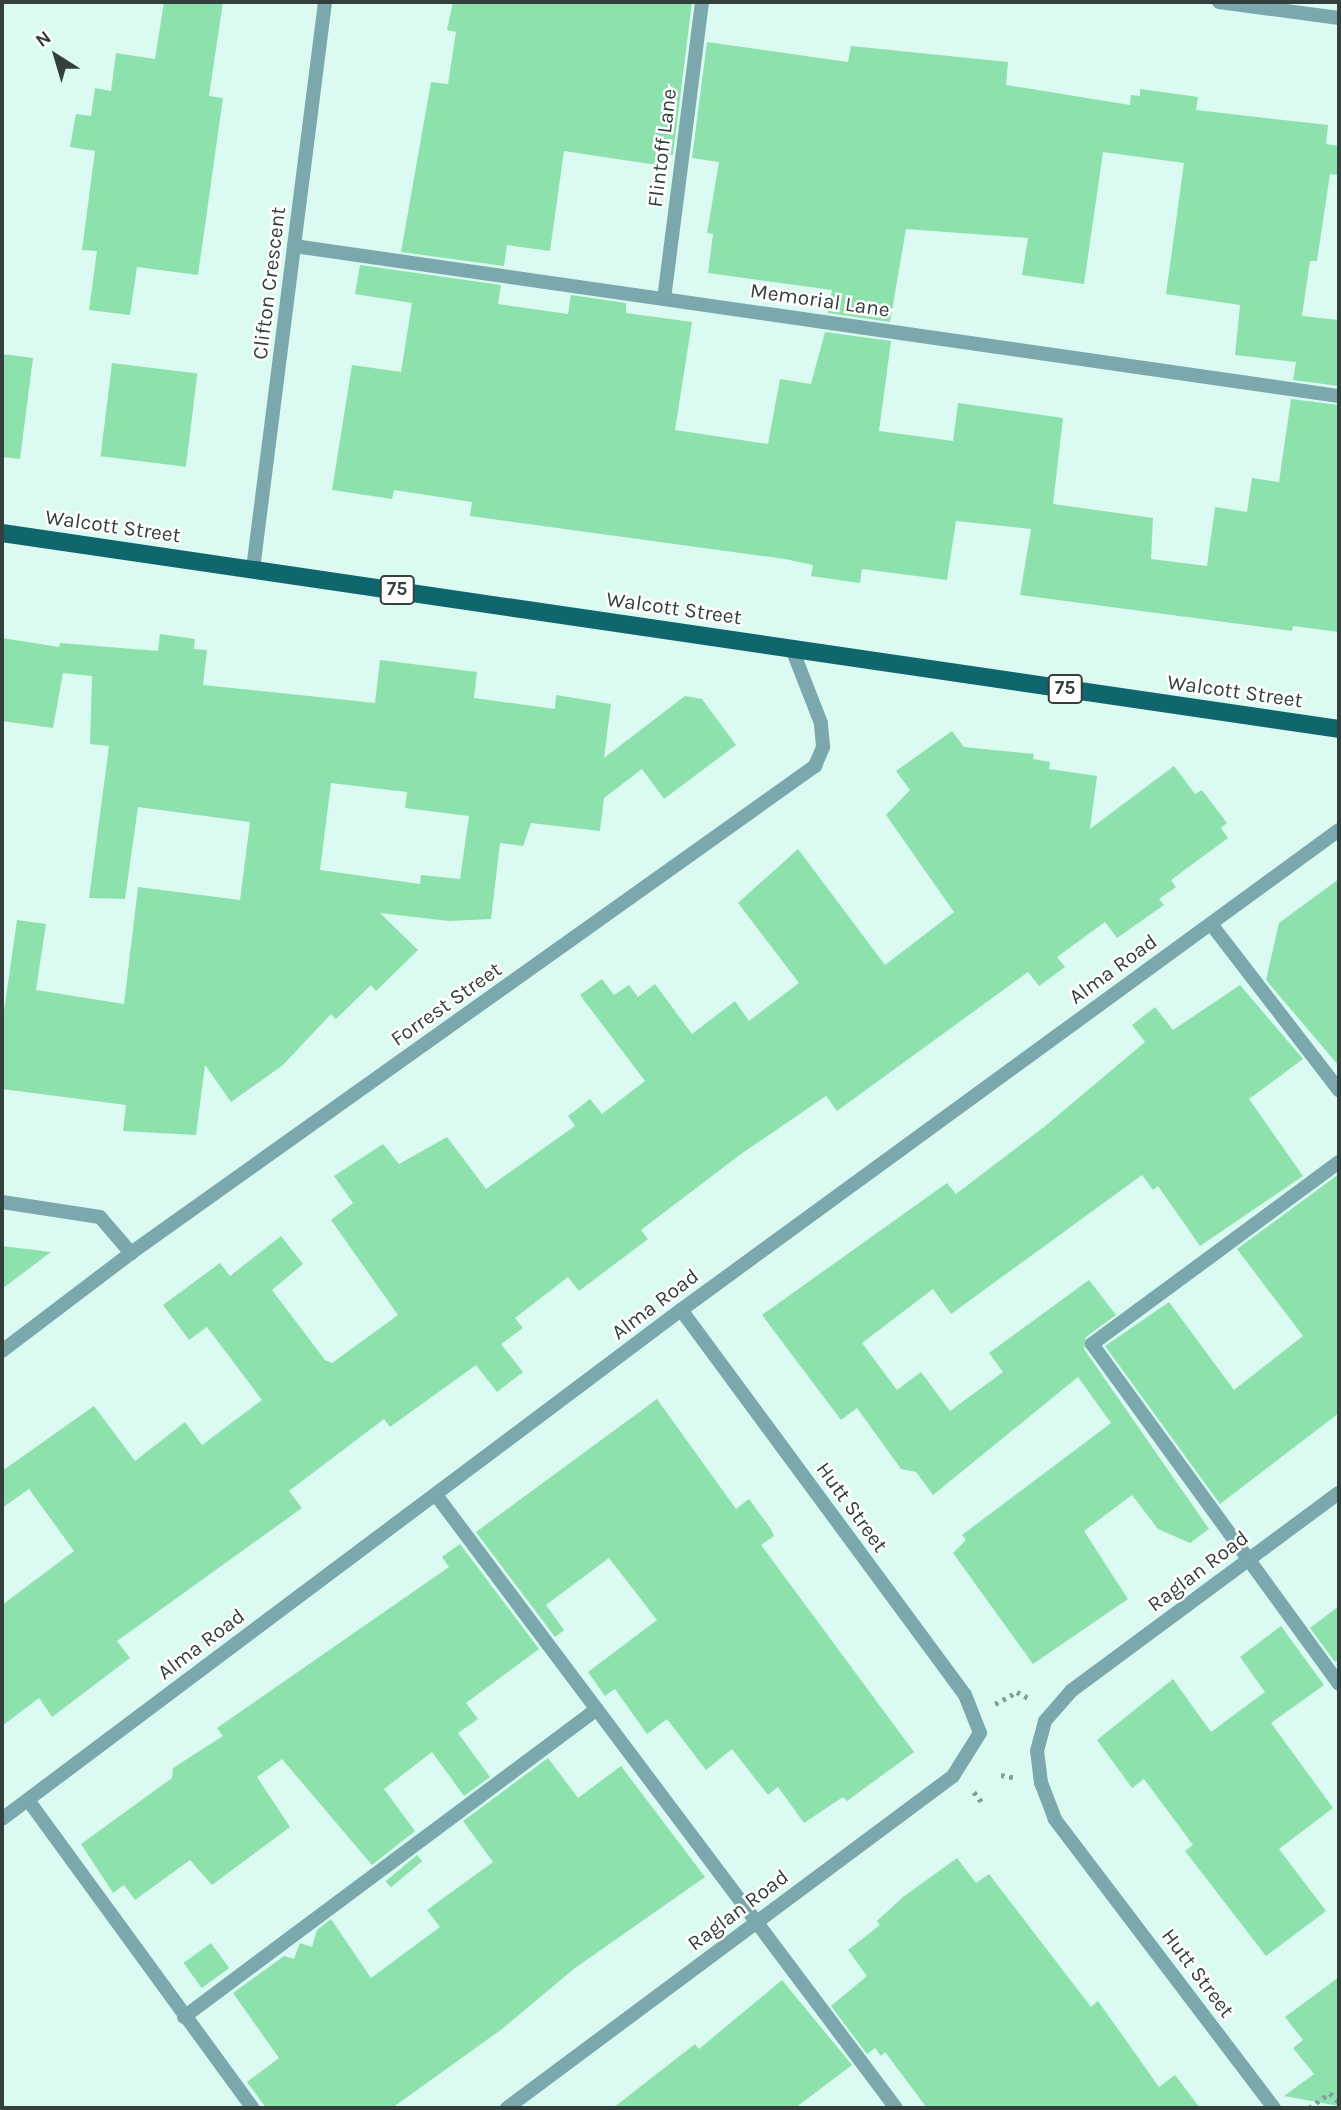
<!DOCTYPE html>
<style>
body{margin:0}
#map{position:relative;width:1341px;height:2110px;overflow:hidden;background:#dbfaf2;font-family:Karla,sans-serif}
div>[style]{position:absolute}
.building>*{inset:0;background:#8de1ac;transform-origin:0 0}
.path>*{height:4.5px;margin-top:-2.25px;transform-origin:0;background:repeating-linear-gradient(90deg,#879d98 0 3.5px,transparent 0 8.5px)}
.service>*{height:14px;margin:-7px;padding:0 7px;transform-origin:7px;border-radius:7px;background:#7aa8ac}
.minor>*{height:14px;margin:-7px;padding:0 7px;transform-origin:7px;border-radius:7px;background:#7aa8ac}
.primary>*{height:18px;margin:-9px;padding:0 9px;transform-origin:9px;border-radius:9px;background:#10666d}
span{translate:-50% -50%;white-space:nowrap;text-align:center;line-height:1.15;-webkit-text-stroke:5px #fff;paint-order:stroke}
.shield-label span{padding:2px 5px;background:#fff;border:2px solid;border-radius:5px;-webkit-text-stroke-width:0}
.shield-label{font-size:19px;color:#33403d;font-weight:700}
.street-label{font-size:21px;color:#33403d}
.frame{position:absolute;inset:0;border:4px solid #33403d;pointer-events:none}
.north{position:absolute;left:21px;top:21px;width:70px;height:70px;-webkit-text-stroke:5px #fff;paint-order:stroke;rotate:323deg;font-size:19px;font-weight:700;line-height:28px;text-align:center;color:#33403d}
.north::after{content:'';display:block;margin:auto;width:24px;height:32px;background:#33403d;clip-path:polygon(50% 0,100% 100%,50% 72%,0 100%)}
</style>
<div id="map">
<div class="building">
<i style="clip-path:polygon(164px 2px,223px 2px,209px 96px,223px 98px,198px 275px,137px 267px,130px 315px,89px 310px,97px 251px,82px 250px,95px 151px,70px 147px,76px 114px,91px 116px,95px 88px,111px 91px,116px 53px,155px 59px)"></i>
<i style="clip-path:polygon(453px 2px,692px 2px,673px 155px,659px 153px,657px 165px,564px 151px,550px 251px,507px 245px,504px 266px,401px 252px,431px 82px,448px 84px,456px 32px,447px 30px)"></i>
<i style="clip-path:polygon(707px 42px,848px 62px,851px 46px,1008px 62px,1006px 85px,1130px 105px,1131px 95px,1140px 96px,1140px 89px,1198px 97px,1196px 110px,1328px 125px,1326px 144px,1339px 146px,1339px 175px,1330px 174px,1317px 261px,1310px 261px,1302px 316px,1339px 320px,1339px 386px,1293px 380px,1296px 362px,1235px 355px,1240px 305px,1166px 294px,1184px 163px,1103px 152px,1084px 284px,1022px 275px,1028px 238px,906px 229px,890px 322px,828px 313px,832px 290px,708px 273px,713px 234px,707px 233px,719px 162px,692px 158px)"></i>
<i style="clip-path:polygon(360px 265px,501px 285px,498px 304px,568px 314px,571px 295px,626px 303px,626px 313px,692px 322px,675px 430px,768px 444px,780px 379px,811px 384px,825px 332px,891px 341px,879px 431px,953px 441px,958px 403px,1063px 418px,1053px 504px,1153px 518px,1151px 559px,1207px 566px,1215px 507px,1247px 512px,1252px 478px,1279px 482px,1291px 399px,1339px 405px,1339px 632px,1293px 626px,1292px 631px,1020px 595px,1031px 529px,956px 521px,947px 580px,862px 569px,860px 583px,811px 576px,813px 565px,785px 559px,470px 516px,472px 502px,394px 490px,392px 499px,332px 490px,352px 365px,401px 372px,412px 303px,355px 294px)"></i>
<i style="clip-path:polygon(2px 354px,33px 358px,20px 459px,2px 457px)"></i>
<i style="left:112px;top:363px;width:86px;height:94px;rotate:7deg"></i>
<i style="clip-path:polygon(evenodd,160px 634px,195px 639px,194px 649px,207px 650px,203px 685px,375px 703px,380px 660px,477px 672px,474px 698px,555px 709px,556px 695px,611px 704px,604px 758px,685px 696px,702px 699px,736px 745px,664px 799px,642px 769px,604px 798px,600px 831px,531px 823px,523px 846px,500px 843px,491px 919px,449px 921px,380px 913px,418px 950px,376px 991px,371px 985px,336px 1019px,331px 1014px,283px 1065px,231px 1102px,205px 1065px,196px 1135px,123px 1131px,126px 1105px,2px 1089px,2px 1025px,17px 920px,46px 924px,36px 990px,124px 1004px,138px 887px,240px 900px,250px 822px,138px 807px,125px 899px,89px 898px,109px 746px,90px 744px,92px 676px,63px 673px,53px 728px,2px 721px,2px 638px,59px 647px,60px 643px,158px 651px,160px 634px,331px 783px,407px 792px,405px 808px,469px 816px,460px 879px,421px 875px,420px 884px,320px 870px,331px 783px)"></i>
<i style="clip-path:polygon(952px 731px,964px 747px,1034px 754px,1033px 759px,1050px 762px,1049px 769px,1097px 776px,1090px 829px,1174px 766px,1195px 794px,1202px 790px,1227px 823px,1221px 828px,1228px 838px,1171px 880px,1176px 887px,1159px 899px,1164px 905px,1117px 938px,1105px 922px,1057px 957px,1065px 967px,1039px 986px,1028px 972px,837px 1111px,826px 1096px,741px 1154px,641px 1230px,648px 1239px,579px 1291px,568px 1277px,515px 1318px,523px 1328px,501px 1344px,523px 1372px,497px 1392px,476px 1365px,390px 1427px,384px 1419px,289px 1491px,302px 1508px,117px 1641px,130px 1658px,52px 1717px,39px 1698px,2px 1726px,2px 1605px,74px 1551px,29px 1489px,2px 1508px,2px 1471px,94px 1406px,135px 1461px,185px 1422px,202px 1445px,262px 1400px,207px 1327px,189px 1340px,163px 1305px,220px 1263px,230px 1276px,281px 1236px,303px 1264px,272px 1290px,325px 1360px,332px 1363px,398px 1315px,331px 1220px,353px 1203px,334px 1176px,383px 1144px,399px 1164px,447px 1137px,486px 1189px,575px 1126px,568px 1116px,590px 1099px,602px 1114px,645px 1081px,580px 995px,602px 979px,614px 995px,629px 985px,638px 997px,655px 984px,692px 1034px,735px 1001px,749px 1021px,799px 983px,738px 903px,798px 849px,885px 965px,954px 912px,886px 815px,910px 790px,896px 771px)"></i>
<i style="clip-path:polygon(1339px 879px,1339px 1066px,1266px 980px,1279px 923px)"></i>
<i style="clip-path:polygon(1240px 985px,1303px 1059px,1249px 1099px,1303px 1176px,1200px 1246px,1158px 1186px,1153px 1190px,1142px 1175px,951px 1314px,933px 1289px,862px 1343px,897px 1390px,921px 1372px,950px 1411px,1003px 1372px,989px 1353px,1089px 1280px,1116px 1315px,1086px 1337px,1084px 1349px,1209px 1529px,1190px 1543px,1158px 1529px,1132px 1495px,1084px 1531px,1128px 1599px,1033px 1664px,953px 1553px,966px 1540px,962px 1535px,1111px 1423px,1078px 1377px,933px 1495px,916px 1472px,901px 1469px,857px 1408px,841px 1420px,762px 1315px,947px 1183px,956px 1194px,1044px 1127px,1145px 1042px,1132px 1025px,1155px 1007px,1173px 1030px)"></i>
<i style="clip-path:polygon(1339px 1174px,1339px 1413px,1220px 1504px,1105px 1346px,1169px 1302px,1234px 1390px,1303px 1336px,1237px 1249px)"></i>
<i style="clip-path:polygon(2px 1246px,51px 1252px,2px 1289px)"></i>
<i style="clip-path:polygon(657px 1399px,736px 1509px,749px 1499px,771px 1529px,774px 1536px,761px 1545px,914px 1752px,847px 1801px,843px 1797px,804px 1823px,778px 1787px,768px 1795px,732px 1749px,706px 1770px,667px 1719px,647px 1734px,615px 1689px,605px 1696px,588px 1672px,657px 1620px,609px 1558px,546px 1605px,564px 1630px,555px 1637px,476px 1532px)"></i>
<i style="clip-path:polygon(460px 1544px,539px 1649px,466px 1703px,478px 1719px,458px 1733px,490px 1777px,464px 1796px,432px 1752px,384px 1789px,415px 1831px,372px 1865px,282px 1759px,257px 1777px,290px 1827px,212px 1885px,190px 1860px,135px 1900px,124px 1885px,113px 1893px,81px 1844px,172px 1778px,173px 1768px,223px 1736px,217px 1728px,449px 1567px,442px 1557px)"></i>
<i style="clip-path:polygon(1339px 1606px,1339px 1659px,1335px 1662px,1310px 1628px)"></i>
<i style="clip-path:polygon(1281px 1626px,1324px 1685px,1271px 1723px,1333px 1808px,1279px 1849px,1326px 1911px,1266px 1956px,1185px 1851px,1193px 1845px,1144px 1779px,1132px 1788px,1097px 1740px,1173px 1679px,1211px 1732px,1265px 1692px,1240px 1657px)"></i>
<i style="clip-path:polygon(548px 1758px,578px 1798px,621px 1766px,705px 1877px,575px 1968px,502px 2029px,392px 2108px,266px 2108px,247px 2082px,279px 2058px,233px 1993px,284px 1956px,294px 1959px,300px 1943px,312px 1947px,317px 1930px,331px 1919px,371px 1978px,440px 1927px,427px 1910px,493px 1862px,463px 1821px)"></i>
<i style="left:417px;top:1855px;width:8px;height:41px;rotate:50deg"></i>
<i style="clip-path:polygon(957px 1858px,976px 1883px,989px 1874px,1091px 2007px,1098px 2001px,1159px 2087px,1175px 2075px,1200px 2108px,927px 2108px,885px 2052px,881px 2056px,875px 2048px,867px 2054px,831px 2006px,867px 1976px,848px 1950px,880px 1925px,877px 1921px,903px 1897px)"></i>
<i style="left:211px;top:1943px;width:31px;height:34px;rotate:54deg"></i>
<i style="clip-path:polygon(1339px 1977px,1339px 2106px,1284px 2096px,1314px 2074px,1293px 2048px,1303px 2040px,1285px 2017px)"></i>
<i style="clip-path:polygon(782px 1980px,852px 2065px,795px 2108px,613px 2108px,695px 2044px,699px 2049px)"></i>
</div>
<div class="path">
<i style="left:995px;top:1704px;width:25px;rotate:-29deg"></i>
<i style="left:1017px;top:1692px;width:15px;rotate:28deg"></i>
<i style="left:1001px;top:1775px;width:16px;rotate:11deg"></i>
<i style="left:974px;top:1792px;width:16px;rotate:52deg"></i>
<i style="left:1309px;top:2108px;width:26px;rotate:-36deg"></i>
<i style="left:1330px;top:2093px;width:13px;rotate:45deg"></i>
</div>
<div class="service">
<i style="left:294px;top:246px;width:1056px;rotate:8.17deg"></i>
<i style="left:664px;top:299px;width:299px;rotate:-82.7deg"></i>
<i style="left:1211px;top:924px;width:210px;rotate:52.4deg"></i>
<i style="left:1339px;top:1162px;width:307px;rotate:143.6deg"></i>
<i style="left:1092px;top:1344px;width:420px;rotate:54deg"></i>
<i style="left:436px;top:1495px;width:766px;rotate:53.12deg"></i>
<i style="left:28px;top:1800px;width:381px;rotate:53.9deg"></i>
<i style="left:184px;top:2017px;width:515px;rotate:-36.71deg"></i>
</div>
<div class="minor">
<i style="left:1219px;top:2px;width:121px;rotate:7.6deg"></i>
<i style="left:253px;top:569px;width:572px;rotate:-82.76deg"></i>
<i style="left:2px;top:1202px;width:99px;rotate:8.7deg"></i>
<i style="left:100px;top:1217px;width:48px;rotate:49.3deg"></i>
<i style="left:2px;top:1351px;width:162px;rotate:-37.2deg"></i>
<i style="left:131px;top:1253px;width:840px;rotate:-35.45deg"></i>
<i style="left:815px;top:766px;width:21px;rotate:-67deg"></i>
<i style="left:823px;top:747px;width:24px;rotate:-95deg"></i>
<i style="left:821px;top:723px;width:79px;rotate:-111.4deg"></i>
<i style="left:2px;top:1819px;width:849px;rotate:-36.86deg"></i>
<i style="left:681px;top:1310px;width:814px;rotate:-36.11deg"></i>
<i style="left:507px;top:2108px;width:556px;rotate:-36.66deg"></i>
<i style="left:953px;top:1776px;width:51px;rotate:-57.9deg"></i>
<i style="left:980px;top:1733px;width:41px;rotate:-111.5deg"></i>
<i style="left:965px;top:1695px;width:478px;rotate:-126.4deg"></i>
<i style="left:1274px;top:2108px;width:363px;rotate:-127.2deg"></i>
<i style="left:1055px;top:1819px;width:39px;rotate:-111deg"></i>
<i style="left:1041px;top:1783px;width:32px;rotate:-97deg"></i>
<i style="left:1037px;top:1751px;width:31px;rotate:-75deg"></i>
<i style="left:1045px;top:1721px;width:40px;rotate:-49deg"></i>
<i style="left:1071px;top:1691px;width:333px;rotate:-36.5deg"></i>
</div>
<div class="primary">
<i style="left:2px;top:533px;width:1351px;rotate:8.34deg"></i>
</div>
<div class="shield-label">
<span style="left:397px;top:590px">75</span>
<span style="left:1065px;top:689px">75</span>
</div>
<div class="street-label">
<span style="left:662px;top:148px;rotate:-83deg">Flintoff Lane</span>
<span style="left:269px;top:283px;rotate:-83deg">Clifton Crescent</span>
<span style="left:820px;top:300px;rotate:8deg">Memorial Lane</span>
<span style="left:113px;top:526px;rotate:8deg">Walcott Street</span>
<span style="left:674px;top:608px;rotate:8deg">Walcott Street</span>
<span style="left:1235px;top:691px;rotate:8deg">Walcott Street</span>
<span style="left:1113px;top:969px;rotate:-36deg">Alma Road</span>
<span style="left:446px;top:1004px;rotate:-35deg">Forrest Street</span>
<span style="left:655px;top:1304px;rotate:-37deg">Alma Road</span>
<span style="left:852px;top:1507px;rotate:54deg">Hutt Street</span>
<span style="left:1198px;top:1571px;rotate:-37deg">Raglan Road</span>
<span style="left:201px;top:1644px;rotate:-37deg">Alma Road</span>
<span style="left:738px;top:1910px;rotate:-37deg">Raglan Road</span>
<span style="left:1198px;top:1973px;rotate:53deg">Hutt Street</span>
</div>
<div class="frame"></div>
<div class="north">N</div>
</div>
